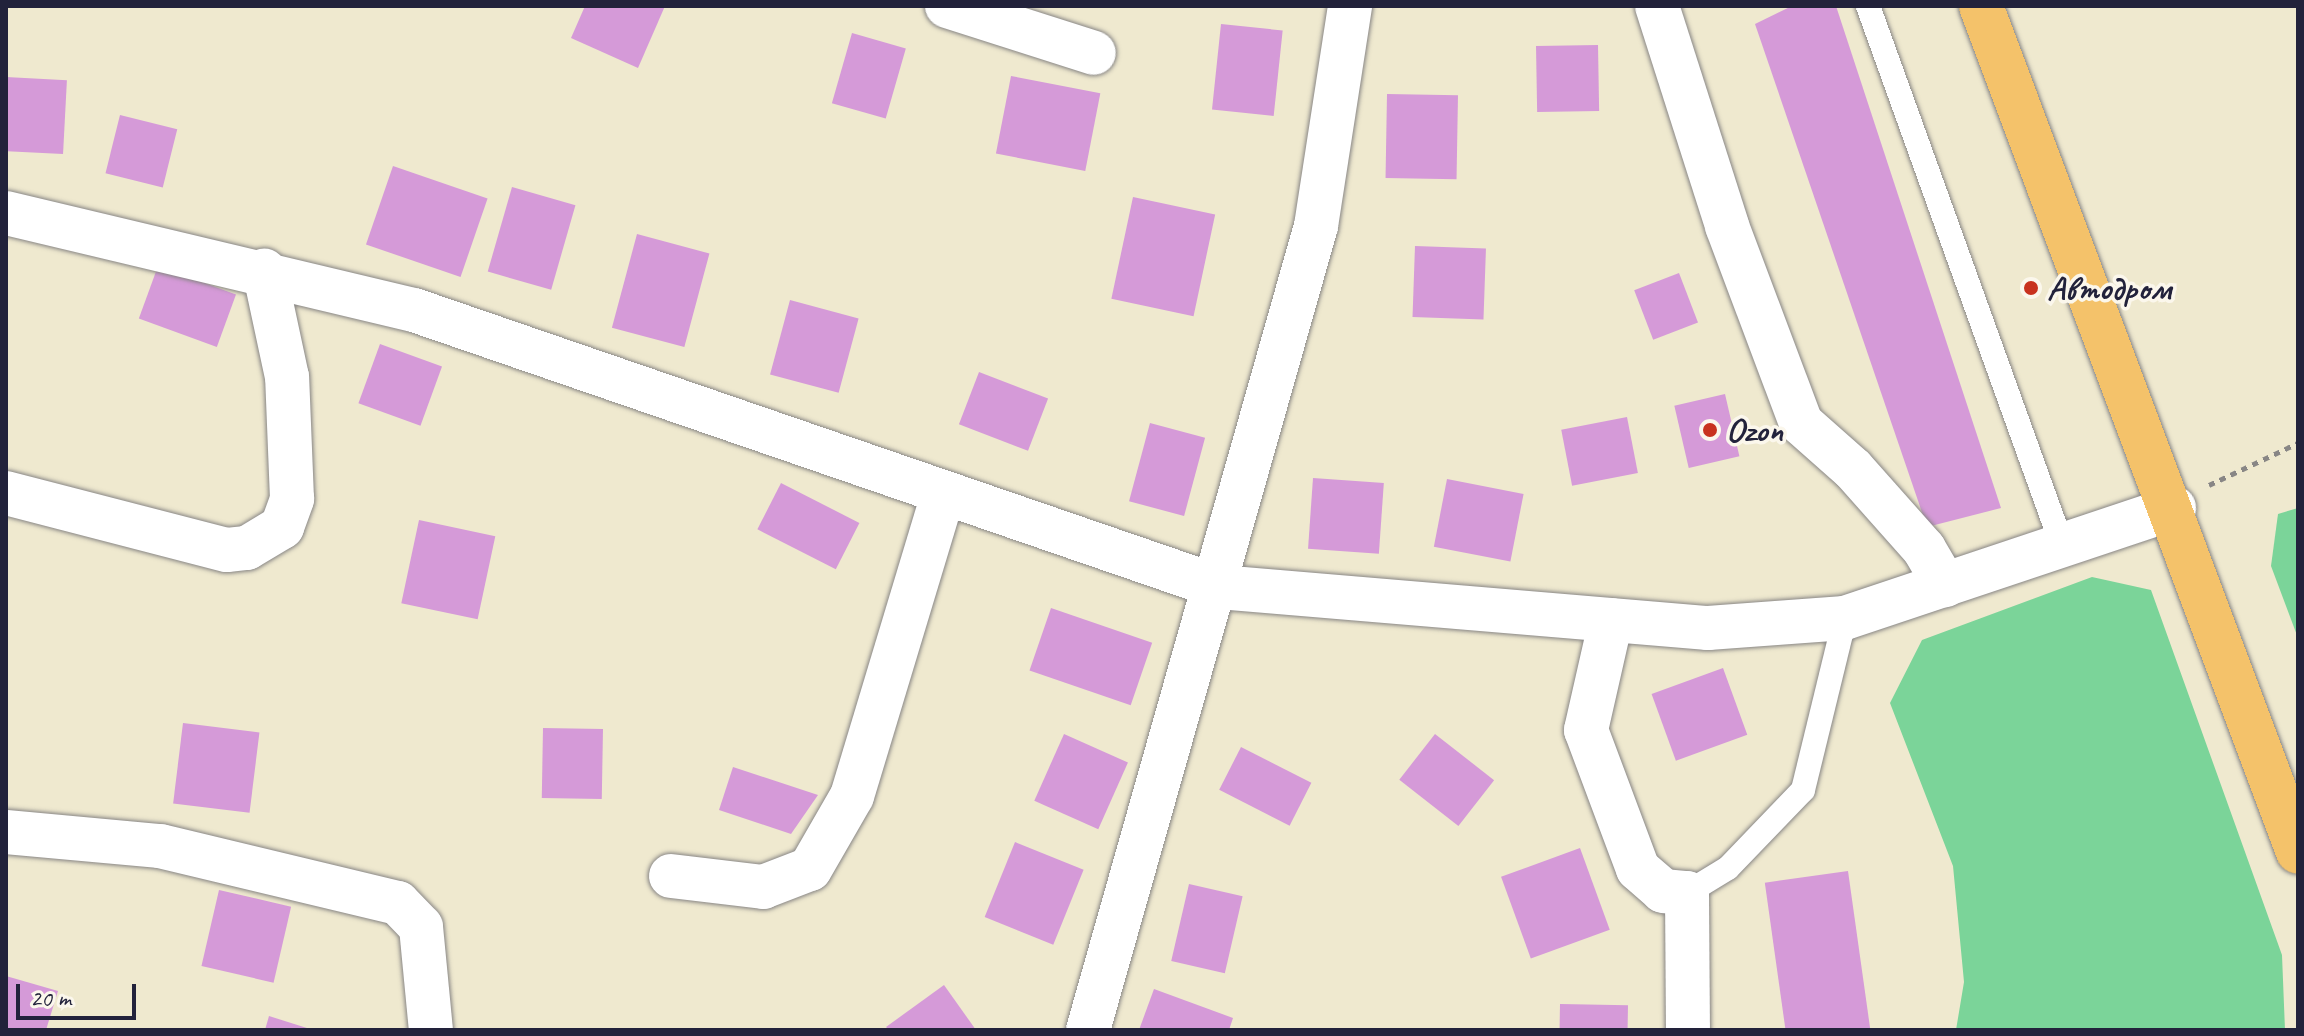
<!DOCTYPE html>
<meta charset="utf-8">
<style>
body{margin:0}
#map{position:relative;width:2304px;height:1036px;overflow:hidden;background:#efe9cf;font-family:Caveat,sans-serif}
div>[style]{position:absolute}
.green>*{inset:0;background:#7bd499}
.building>*{inset:0;background:#d59ad8;transform-origin:0 0}
.path>*{height:5px;margin-top:-2.5px;transform-origin:0;background:repeating-linear-gradient(90deg,#888685 0 6px,transparent 0 12px)}
.roads{filter:drop-shadow(0 0 2px #888685) drop-shadow(0 0 2px #888685)}
.lane>*{height:24px;margin:-12px;padding:0 12px;transform-origin:12px;border-radius:12px;background:#fff}
.street>*{height:44px;margin:-22px;padding:0 22px;transform-origin:22px;border-radius:22px;background:#fff}
.primary>*{height:44px;margin:-22px;padding:0 22px;transform-origin:22px;border-radius:22px;background:#f4c26a}
.dots>*{width:22px;height:22px;translate:-50% -50%;box-sizing:border-box;border:4px solid #fbf7ec;border-radius:50%}
span{translate:-50% -50%;white-space:nowrap;text-align:center;line-height:1.15;-webkit-text-stroke:7px #fbf7ec;paint-order:stroke}
.poi-label{font-size:34px;color:#22223b;font-weight:700}
.left{translate:0 -50%;text-align:left}
.frame{position:absolute;inset:0;border:8px solid #22223b;pointer-events:none}
.scale{position:absolute;left:16px;top:984px;width:120px;height:36px;box-sizing:border-box;border:4px solid #22223b;border-top:0;padding-left:10px;font-size:24px;line-height:28px;white-space:nowrap;color:#22223b;-webkit-text-stroke:6px #fbf7ec;paint-order:stroke}
</style>
<div id="map">
<div class="green">
<i style="clip-path:polygon(2298px 508px,2298px 638px,2271px 566px,2278px 514px)"></i>
<i style="clip-path:polygon(2092px 577px,2151px 590px,2282px 955px,2285px 1030px,1956px 1030px,1964px 982px,1953px 866px,1890px 703px,1922px 640px)"></i>
</div>
<div class="building">
<i style="clip-path:polygon(585px 6px,665px 6px,638px 68px,571px 38px)"></i>
<i style="clip-path:polygon(1792px 6px,1836px 6px,2001px 508px,1927px 527px,1755px 24px)"></i>
<i style="left:1221px;top:24px;width:62px;height:86px;rotate:6deg"></i>
<i style="left:852px;top:33px;width:56px;height:73px;rotate:16deg"></i>
<i style="left:1598px;top:45px;width:66px;height:62px;rotate:89deg"></i>
<i style="left:1011px;top:76px;width:91px;height:79px;rotate:11deg"></i>
<i style="left:6px;top:77px;width:61px;height:74px;rotate:3deg"></i>
<i style="left:1387px;top:94px;width:71px;height:84px;rotate:1deg"></i>
<i style="left:120px;top:115px;width:59px;height:60px;rotate:14deg"></i>
<i style="left:393px;top:166px;width:100px;height:83px;rotate:19deg"></i>
<i style="left:512px;top:187px;width:66px;height:88px;rotate:16deg"></i>
<i style="left:1133px;top:197px;width:84px;height:104px;rotate:12deg"></i>
<i style="left:637px;top:234px;width:75px;height:97px;rotate:15deg"></i>
<i style="left:1415px;top:246px;width:71px;height:71px;rotate:2deg"></i>
<i style="left:158px;top:266px;width:83px;height:56px;rotate:20deg"></i>
<i style="left:1679px;top:273px;width:53px;height:48px;rotate:69deg"></i>
<i style="left:790px;top:300px;width:71px;height:77px;rotate:15deg"></i>
<i style="left:380px;top:344px;width:66px;height:63px;rotate:20deg"></i>
<i style="left:979px;top:372px;width:74px;height:56px;rotate:21deg"></i>
<i style="left:1725px;top:394px;width:64px;height:52px;rotate:77deg"></i>
<i style="left:1627px;top:417px;width:57px;height:67px;rotate:79deg"></i>
<i style="left:1150px;top:423px;width:57px;height:81px;rotate:15deg"></i>
<i style="left:1313px;top:478px;width:71px;height:71px;rotate:4deg"></i>
<i style="left:1447px;top:479px;width:78px;height:69px;rotate:11deg"></i>
<i style="left:781px;top:483px;width:88px;height:52px;rotate:27deg"></i>
<i style="left:419px;top:520px;width:78px;height:85px;rotate:12deg"></i>
<i style="left:1051px;top:608px;width:107px;height:66px;rotate:19deg"></i>
<i style="left:1723px;top:668px;width:71px;height:76px;rotate:70deg"></i>
<i style="left:183px;top:723px;width:77px;height:81px;rotate:7deg"></i>
<i style="left:543px;top:728px;width:60px;height:70px;rotate:1deg"></i>
<i style="left:1064px;top:734px;width:70px;height:73px;rotate:24deg"></i>
<i style="left:1435px;top:734px;width:75px;height:58px;rotate:38deg"></i>
<i style="left:1241px;top:747px;width:79px;height:48px;rotate:27deg"></i>
<i style="clip-path:polygon(733px 767px,818px 795px,791px 834px,719px 810px)"></i>
<i style="left:1015px;top:842px;width:74px;height:81px;rotate:22deg"></i>
<i style="left:1580px;top:848px;width:87px;height:84px;rotate:70deg"></i>
<i style="left:1848px;top:871px;width:161px;height:84px;rotate:82deg"></i>
<i style="left:1189px;top:884px;width:55px;height:79px;rotate:13deg"></i>
<i style="left:219px;top:890px;width:74px;height:78px;rotate:13deg"></i>
<i style="clip-path:polygon(6px 976px,58px 991px,46px 1030px,6px 1030px)"></i>
<i style="clip-path:polygon(944px 985px,976px 1030px,889px 1030px,886px 1027px)"></i>
<i style="clip-path:polygon(1154px 989px,1233px 1018px,1229px 1030px,1139px 1030px)"></i>
<i style="left:1560px;top:1004px;width:68px;height:26px;rotate:1deg"></i>
<i style="clip-path:polygon(269px 1016px,310px 1029px,310px 1030px,265px 1030px)"></i>
</div>
<div class="path">
<i style="left:2209px;top:485px;width:98px;rotate:-25.3deg"></i>
</div>
<div class="roads">
<div class="lane">
<i style="left:1868px;top:6px;width:573px;rotate:70.2deg"></i>
<i style="left:1687px;top:893px;width:48px;rotate:-31.4deg"></i>
<i style="left:1728px;top:868px;width:108px;rotate:-46.1deg"></i>
<i style="left:1803px;top:790px;width:177px;rotate:-76.3deg"></i>
</div>
<div class="street">
<i style="left:947px;top:6px;width:154px;rotate:17.7deg"></i>
<i style="left:1657px;top:6px;width:231px;rotate:72.3deg"></i>
<i style="left:1727px;top:226px;width:210px;rotate:69.4deg"></i>
<i style="left:1801px;top:423px;width:69px;rotate:41.5deg"></i>
<i style="left:1853px;top:469px;width:107px;rotate:48.4deg"></i>
<i style="left:1924px;top:549px;width:42px;rotate:59.7deg"></i>
<i style="left:6px;top:213px;width:419px;rotate:13.4deg"></i>
<i style="left:414px;top:310px;width:851px;rotate:18.99deg"></i>
<i style="left:1219px;top:587px;width:491px;rotate:4.8deg"></i>
<i style="left:1708px;top:628px;width:137px;rotate:-4.2deg"></i>
<i style="left:1845px;top:618px;width:347px;rotate:-18.5deg"></i>
<i style="left:6px;top:493px;width:228px;rotate:14.5deg"></i>
<i style="left:227px;top:550px;width:20px;rotate:-6deg"></i>
<i style="left:247px;top:548px;width:41px;rotate:-31deg"></i>
<i style="left:282px;top:527px;width:30px;rotate:-70deg"></i>
<i style="left:292px;top:499px;width:122px;rotate:-92.3deg"></i>
<i style="left:287px;top:377px;width:109px;rotate:-102.1deg"></i>
<i style="left:1611px;top:620px;width:113px;rotate:102.8deg"></i>
<i style="left:1586px;top:730px;width:148px;rotate:69.5deg"></i>
<i style="left:1638px;top:869px;width:33px;rotate:41deg"></i>
<i style="left:1663px;top:891px;width:24px;rotate:5deg"></i>
<i style="left:1687px;top:893px;width:137px;rotate:89.6deg"></i>
<i style="left:6px;top:832px;width:155px;rotate:5.2deg"></i>
<i style="left:160px;top:846px;width:245px;rotate:13.5deg"></i>
<i style="left:398px;top:903px;width:33px;rotate:46deg"></i>
<i style="left:421px;top:927px;width:103px;rotate:84.5deg"></i>
<i style="left:671px;top:876px;width:93px;rotate:6.8deg"></i>
<i style="left:763px;top:887px;width:50px;rotate:-21deg"></i>
<i style="left:810px;top:869px;width:84px;rotate:-60.1deg"></i>
<i style="left:852px;top:796px;width:315px;rotate:-73.2deg"></i>
<i style="left:1088px;top:1030px;width:836px;rotate:-74.17deg"></i>
<i style="left:1316px;top:226px;width:223px;rotate:-81.2deg"></i>
</div>
<div class="primary">
<i style="left:1981px;top:6px;width:903px;rotate:69.46deg"></i>
</div>
</div>
<div class="dots">
<i style="left:2031px;top:288px;background:#c8321e"></i>
<i style="left:1710px;top:430px;background:#c8321e"></i>
</div>
<div class="poi-label">
<span class="left" style="left:2047px;top:288px">Автодром</span>
<span class="left" style="left:1726px;top:430px">Ozon</span>
</div>
<div class="frame"></div>
<div class="scale">20 m</div>
</div>
